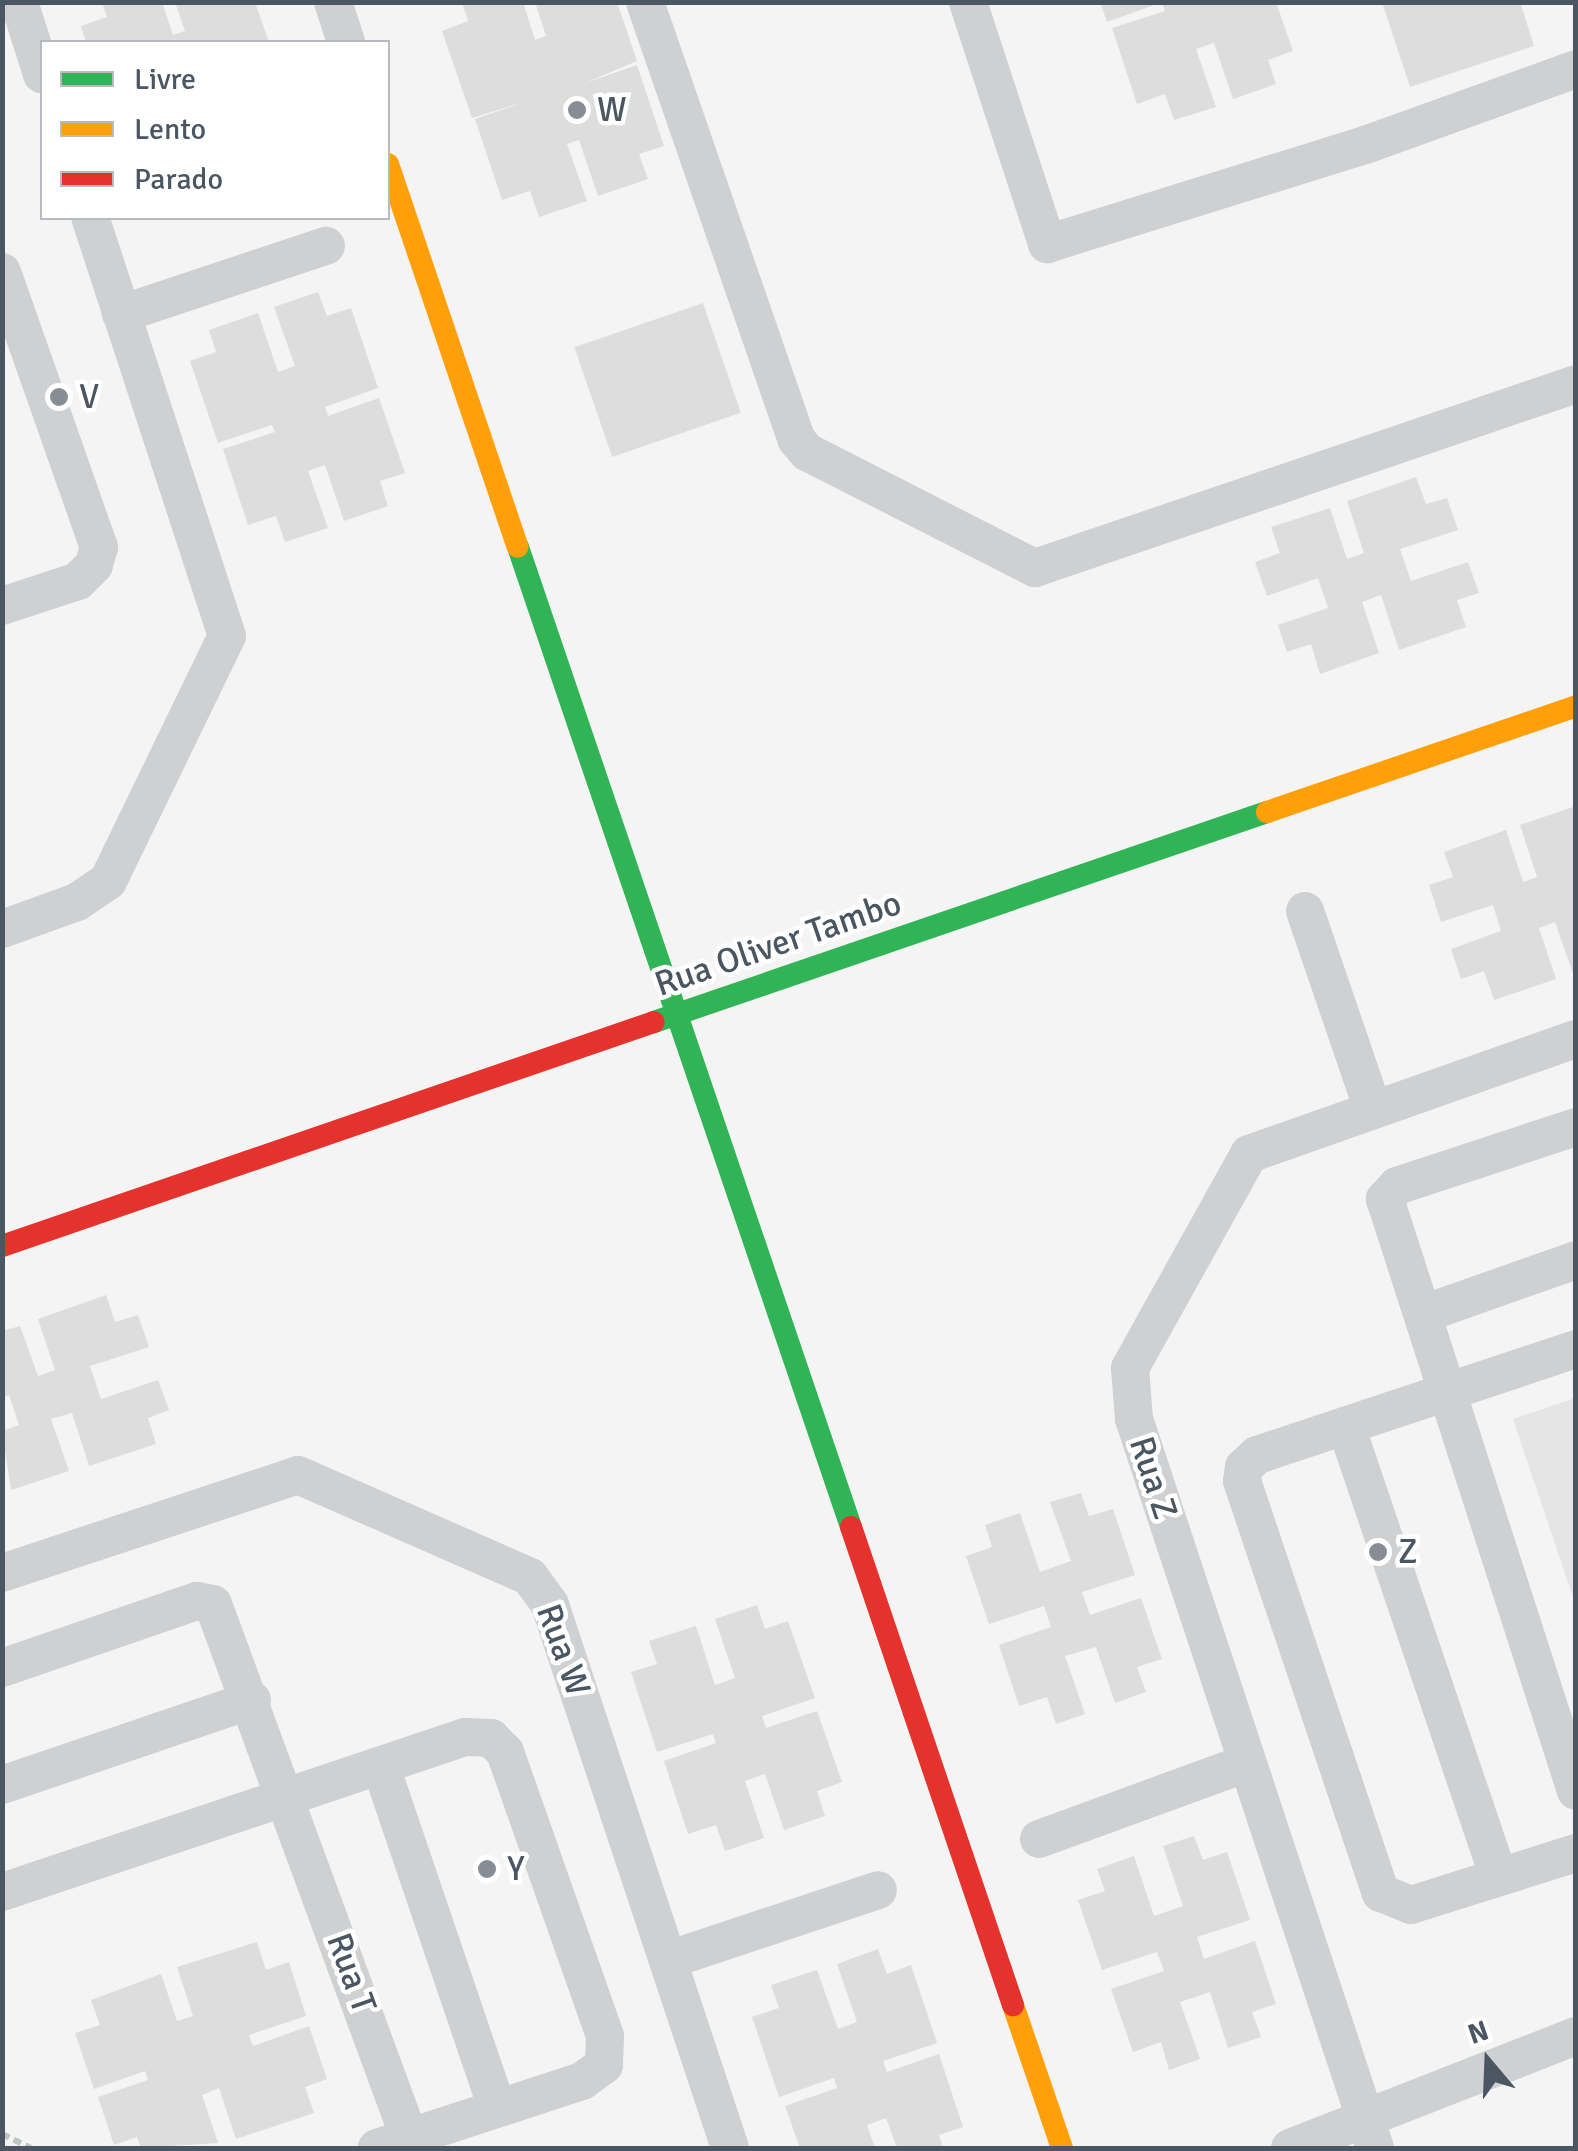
<!DOCTYPE html>
<style>
body{margin:0}
#map{position:relative;width:1578px;height:2151px;overflow:hidden;background:#f4f4f4;font-family:Signika,sans-serif}
div>[style]{position:absolute}
.education>*{inset:0;background:#e6e5e6}
.building>*{inset:0;background:#ddddde;transform-origin:0 0}
.path>*{height:6px;margin-top:-3px;transform-origin:0;background:repeating-linear-gradient(90deg,#bcc7c4 0 8px,transparent 0 13px)}
.street>*{height:38px;margin:-19px;padding:0 19px;transform-origin:19px;border-radius:19px;background:#ced0d2}
.fast>*{height:22px;margin:-11px;padding:0 11px;transform-origin:11px;border-radius:11px;background:#30b455}
.slow>*{height:22px;margin:-11px;padding:0 11px;transform-origin:11px;border-radius:11px;background:#ff9f0a}
.jam>*{height:22px;margin:-11px;padding:0 11px;transform-origin:11px;border-radius:11px;background:#e5322d}
.dots>*{width:28px;height:28px;translate:-50% -50%;box-sizing:border-box;border:5px solid #fff;border-radius:50%}
span{translate:-50% -50%;white-space:nowrap;text-align:center;line-height:1.15;-webkit-text-stroke:9px #fff;paint-order:stroke}
.poi-label{font-size:35px;color:#4a5661}
.left{translate:0 -50%;text-align:left}
.street-label{font-size:35px;color:#4a5661}
.frame{position:absolute;inset:0;border:5px solid #4a5661;pointer-events:none}
.legend{position:absolute;left:40px;top:40px;width:350px;height:180px;box-sizing:border-box;background:#fff;border:2px solid #b7bbc0;margin:0;padding:12px 18px;list-style:none;font-size:30px;color:#4a5661}
.legend li{display:flex;align-items:center;gap:20px;height:50px}
.legend b{width:50px;border:2px solid #b7bbc0}
.north{position:absolute;left:1438px;top:2011px;width:100px;height:100px;-webkit-text-stroke:8px #fff;paint-order:stroke;rotate:341deg;font-size:28px;font-weight:700;line-height:40px;text-align:center;color:#4a5661}
.north::after{content:'';display:block;margin:auto;width:35px;height:45px;background:#4a5661;clip-path:polygon(50% 0,100% 100%,50% 72%,0 100%)}
</style>
<div id="map">
<div class="education">
<i style="clip-path:polygon(1575px 1398px,1576px 1398px,1575px 1603px,1513px 1419px)"></i>
</div>
<div class="building">
<i style="clip-path:polygon(102px 2px,162px 2px,173px 35px,185px 31px,175px 2px,255px 2px,269px 42px,86px 42px,81px 26px,107px 17px)"></i>
<i style="clip-path:polygon(462px 2px,523px 2px,535px 40px,546px 36px,535px 2px,617px 2px,637px 61px,585px 83px,637px 65px,664px 146px,639px 154px,648px 179px,598px 196px,579px 140px,567px 144px,587px 201px,539px 217px,530px 191px,502px 200px,475px 119px,527px 101px,472px 118px,442px 31px,468px 21px)"></i>
<i style="clip-path:polygon(1100px 2px,1160px 2px,1160px 3px,1107px 22px)"></i>
<i style="clip-path:polygon(1162px 2px,1276px 2px,1293px 51px,1268px 60px,1276px 84px,1233px 99px,1214px 43px,1196px 49px,1216px 107px,1174px 120px,1165px 94px,1137px 104px,1112px 28px,1165px 11px)"></i>
<i style="clip-path:polygon(1382px 2px,1520px 2px,1534px 46px,1410px 87px)"></i>
<i style="clip-path:polygon(318px 292px,327px 316px,351px 308px,378px 388px,325px 407px,328px 416px,379px 398px,405px 473px,380px 481px,388px 506px,344px 521px,325px 465px,308px 471px,328px 528px,285px 542px,276px 516px,248px 525px,223px 449px,275px 432px,272px 425px,218px 443px,190px 361px,216px 352px,209px 330px,258px 313px,278px 372px,295px 366px,274px 307px)"></i>
<i style="left:703px;top:303px;width:116px;height:136px;rotate:71deg"></i>
<i style="clip-path:polygon(1416px 477px,1426px 504px,1447px 498px,1458px 530px,1400px 549px,1411px 581px,1468px 562px,1479px 593px,1457px 600px,1466px 627px,1399px 650px,1381px 595px,1362px 602px,1379px 653px,1320px 674px,1311px 644px,1287px 652px,1278px 625px,1328px 608px,1318px 578px,1267px 596px,1255px 562px,1280px 553px,1271px 527px,1330px 508px,1347px 559px,1364px 553px,1347px 501px)"></i>
<i style="clip-path:polygon(1576px 806px,1576px 982px,1555px 922px,1539px 928px,1556px 979px,1494px 1000px,1484px 971px,1461px 979px,1451px 949px,1501px 931px,1493px 905px,1441px 922px,1429px 885px,1453px 877px,1444px 852px,1506px 830px,1523px 882px,1537px 877px,1520px 825px)"></i>
<i style="clip-path:polygon(106px 1295px,115px 1322px,138px 1315px,149px 1347px,90px 1366px,101px 1399px,158px 1380px,169px 1410px,148px 1418px,156px 1444px,89px 1466px,72px 1413px,51px 1419px,69px 1471px,11px 1490px,2px 1431px,19px 1425px,9px 1395px,2px 1398px,2px 1331px,20px 1326px,38px 1376px,55px 1370px,38px 1319px)"></i>
<i style="clip-path:polygon(1081px 1493px,1089px 1516px,1113px 1509px,1135px 1575px,1082px 1592px,1090px 1615px,1141px 1598px,1162px 1659px,1137px 1667px,1146px 1692px,1115px 1703px,1096px 1647px,1065px 1656px,1085px 1714px,1056px 1724px,1047px 1697px,1019px 1706px,999px 1645px,1051px 1627px,1044px 1606px,989px 1624px,966px 1556px,992px 1547px,985px 1525px,1020px 1513px,1040px 1572px,1071px 1561px,1050px 1502px)"></i>
<i style="clip-path:polygon(757px 1605px,765px 1629px,788px 1621px,815px 1698px,762px 1716px,766px 1728px,817px 1711px,842px 1782px,817px 1791px,825px 1816px,784px 1830px,765px 1774px,745px 1781px,764px 1838px,725px 1851px,716px 1825px,688px 1834px,664px 1761px,716px 1743px,713px 1734px,657px 1752px,631px 1672px,657px 1664px,649px 1641px,696px 1626px,715px 1685px,735px 1678px,715px 1619px)"></i>
<i style="clip-path:polygon(1194px 1836px,1203px 1860px,1227px 1852px,1250px 1920px,1197px 1937px,1204px 1959px,1255px 1941px,1276px 2004px,1252px 2012px,1261px 2037px,1228px 2048px,1210px 1992px,1180px 2002px,1200px 2059px,1169px 2070px,1161px 2042px,1133px 2052px,1111px 1989px,1164px 1971px,1157px 1952px,1102px 1970px,1078px 1900px,1105px 1891px,1097px 1869px,1134px 1856px,1154px 1916px,1183px 1906px,1163px 1846px)"></i>
<i style="clip-path:polygon(257px 1942px,266px 1970px,289px 1962px,306px 2016px,249px 2035px,253px 2046px,309px 2026px,327px 2079px,305px 2087px,314px 2113px,236px 2139px,219px 2088px,202px 2095px,218px 2143px,141px 2148px,137px 2137px,114px 2145px,98px 2097px,148px 2080px,145px 2071px,94px 2089px,75px 2033px,100px 2025px,91px 2000px,161px 1974px,177px 2021px,193px 2016px,177px 1967px)"></i>
<i style="clip-path:polygon(878px 1949px,887px 1974px,911px 1965px,937px 2043px,883px 2061px,887px 2072px,939px 2054px,963px 2127px,939px 2135px,943px 2148px,897px 2148px,886px 2118px,867px 2125px,875px 2148px,800px 2148px,785px 2106px,837px 2088px,834px 2078px,779px 2097px,752px 2017px,779px 2008px,771px 1985px,817px 1970px,838px 2029px,857px 2022px,837px 1964px)"></i>
</div>
<div class="path">
<i style="left:2px;top:2134px;width:32px;rotate:26deg"></i>
</div>
<div class="street">
<i style="left:19px;top:2px;width:76px;rotate:72.3deg"></i>
<i style="left:333px;top:2px;width:42px;rotate:72deg"></i>
<i style="left:645px;top:2px;width:462px;rotate:70.9deg"></i>
<i style="left:796px;top:439px;width:17px;rotate:50deg"></i>
<i style="left:807px;top:452px;width:256px;rotate:27deg"></i>
<i style="left:1035px;top:568px;width:571px;rotate:-18.78deg"></i>
<i style="left:968px;top:2px;width:255px;rotate:71.9deg"></i>
<i style="left:1047px;top:244px;width:336px;rotate:-17.3deg"></i>
<i style="left:1368px;top:144px;width:221px;rotate:-19.8deg"></i>
<i style="left:2px;top:272px;width:292px;rotate:70.6deg"></i>
<i style="left:99px;top:547px;width:19px;rotate:106deg"></i>
<i style="left:94px;top:565px;width:23px;rotate:135deg"></i>
<i style="left:78px;top:581px;width:80px;rotate:161.8deg"></i>
<i style="left:121px;top:314px;width:216px;rotate:-18.4deg"></i>
<i style="left:1305px;top:911px;width:207px;rotate:71.1deg"></i>
<i style="left:2px;top:929px;width:80px;rotate:-19.8deg"></i>
<i style="left:77px;top:902px;width:37px;rotate:-34deg"></i>
<i style="left:108px;top:881px;width:272px;rotate:-64.1deg"></i>
<i style="left:227px;top:636px;width:440px;rotate:-108.1deg"></i>
<i style="left:1576px;top:1127px;width:188px;rotate:161.8deg"></i>
<i style="left:1397px;top:1186px;width:18px;rotate:133deg"></i>
<i style="left:1385px;top:1199px;width:622px;rotate:72.12deg"></i>
<i style="left:1423px;top:1314px;width:162px;rotate:-19.4deg"></i>
<i style="left:1576px;top:1349px;width:336px;rotate:161.6deg"></i>
<i style="left:1257px;top:1455px;width:18px;rotate:137deg"></i>
<i style="left:1244px;top:1467px;width:14px;rotate:98deg"></i>
<i style="left:1242px;top:1481px;width:435px;rotate:71.4deg"></i>
<i style="left:1381px;top:1893px;width:32px;rotate:22deg"></i>
<i style="left:1411px;top:1905px;width:173px;rotate:-17.5deg"></i>
<i style="left:1346px;top:1426px;width:476px;rotate:71.3deg"></i>
<i style="left:2px;top:1573px;width:312px;rotate:-18.3deg"></i>
<i style="left:298px;top:1475px;width:253px;rotate:23.7deg"></i>
<i style="left:530px;top:1577px;width:34px;rotate:54deg"></i>
<i style="left:550px;top:1605px;width:572px;rotate:71.66deg"></i>
<i style="left:2px;top:1668px;width:206px;rotate:-19deg"></i>
<i style="left:197px;top:1601px;width:16px;rotate:11deg"></i>
<i style="left:213px;top:1604px;width:580px;rotate:69.81deg"></i>
<i style="left:381px;top:1767px;width:360px;rotate:71.2deg"></i>
<i style="left:2px;top:1785px;width:264px;rotate:-18.8deg"></i>
<i style="left:1039px;top:1839px;width:221px;rotate:-20.1deg"></i>
<i style="left:2px;top:1892px;width:489px;rotate:-18.5deg"></i>
<i style="left:466px;top:1737px;width:25px;rotate:2deg"></i>
<i style="left:491px;top:1738px;width:20px;rotate:45deg"></i>
<i style="left:505px;top:1752px;width:301px;rotate:70.6deg"></i>
<i style="left:605px;top:2036px;width:29px;rotate:92deg"></i>
<i style="left:604px;top:2065px;width:27px;rotate:144deg"></i>
<i style="left:582px;top:2081px;width:216px;rotate:161.9deg"></i>
<i style="left:671px;top:1959px;width:218px;rotate:-18.4deg"></i>
<i style="left:1290px;top:2148px;width:307px;rotate:-21.4deg"></i>
<i style="left:1375px;top:2148px;width:768px;rotate:-108.29deg"></i>
<i style="left:1134px;top:1419px;width:51px;rotate:-94.5deg"></i>
<i style="left:1130px;top:1368px;width:245px;rotate:-60.9deg"></i>
<i style="left:1249px;top:1154px;width:347px;rotate:-19.4deg"></i>
</div>
<div class="fast">
<i style="left:518px;top:547px;width:1035px;rotate:71.23deg"></i>
<i style="left:654px;top:1022px;width:648px;rotate:-18.91deg"></i>
</div>
<div class="slow">
<i style="left:388px;top:164px;width:404px;rotate:71.3deg"></i>
<i style="left:1267px;top:812px;width:327px;rotate:-18.9deg"></i>
<i style="left:1013px;top:2005px;width:151px;rotate:71.1deg"></i>
</div>
<div class="jam">
<i style="left:2px;top:1246px;width:689px;rotate:-18.96deg"></i>
<i style="left:851px;top:1527px;width:505px;rotate:71.28deg"></i>
</div>
<div class="dots">
<i style="left:577px;top:110px;background:#868d94"></i>
<i style="left:59px;top:397px;background:#868d94"></i>
<i style="left:1378px;top:1552px;background:#868d94"></i>
<i style="left:487px;top:1869px;background:#868d94"></i>
</div>
<div class="poi-label">
<span class="left" style="left:597px;top:110px">W</span>
<span class="left" style="left:79px;top:397px">V</span>
<span class="left" style="left:1398px;top:1552px">Z</span>
<span class="left" style="left:507px;top:1869px">Y</span>
</div>
<div class="street-label">
<span style="left:778px;top:944px;rotate:-19deg">Rua Oliver Tambo</span>
<span style="left:1153px;top:1478px;rotate:72deg">Rua Z</span>
<span style="left:563px;top:1650px;rotate:70deg">Rua W</span>
<span style="left:351px;top:1973px;rotate:70deg">Rua T</span>
</div>
<div class="frame"></div>
<ul class="legend">
<li><b style="height:12px;background:#30b455"></b>Livre</li>
<li><b style="height:12px;background:#ff9f0a"></b>Lento</li>
<li><b style="height:12px;background:#e5322d"></b>Parado</li>
</ul>
<div class="north">N</div>
</div>
